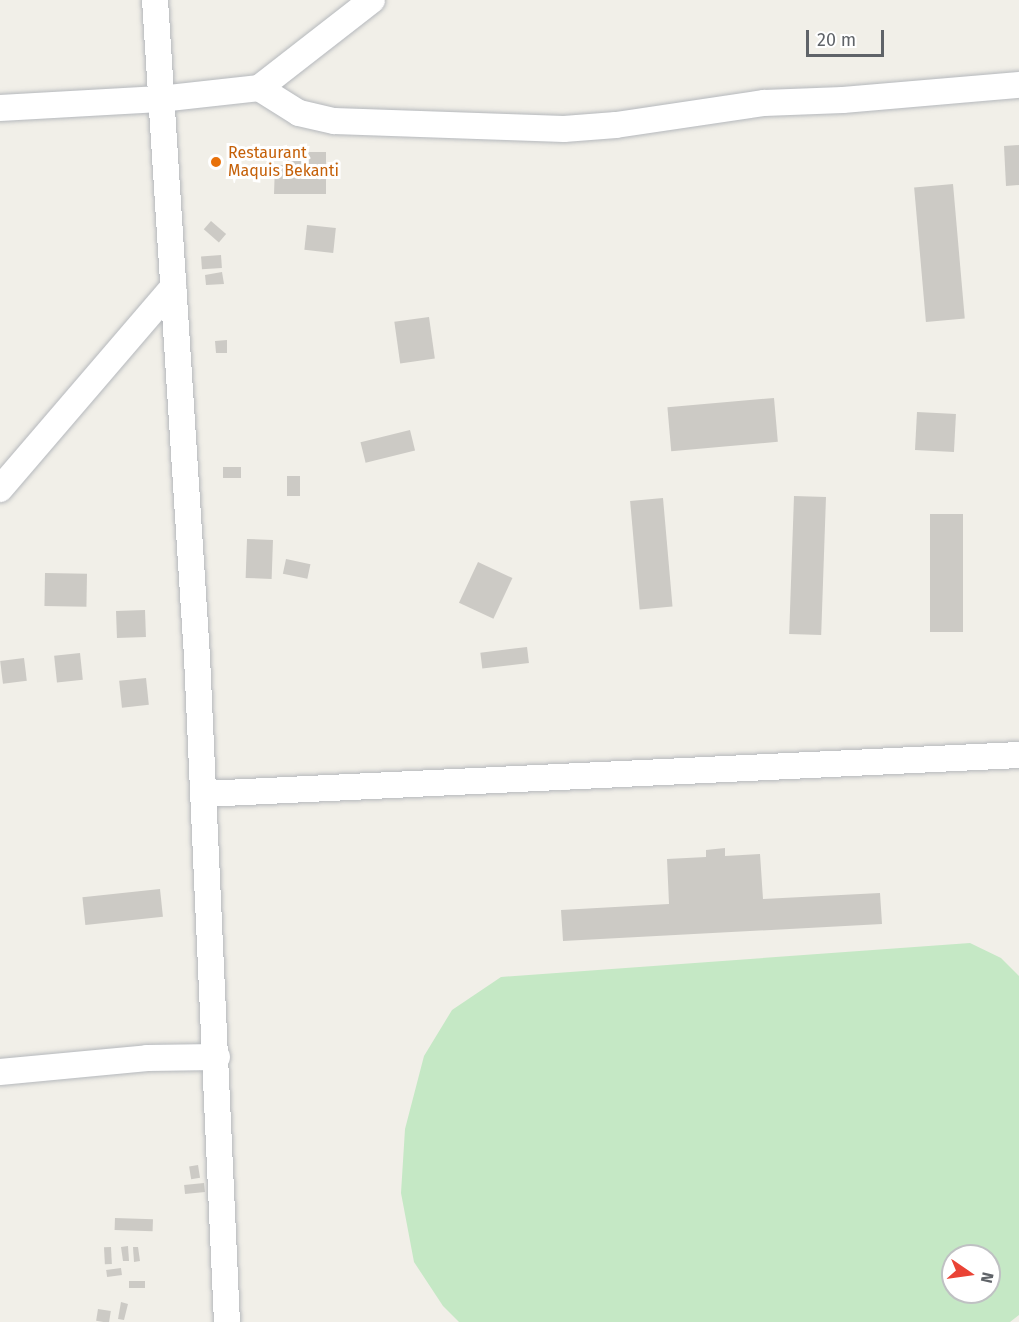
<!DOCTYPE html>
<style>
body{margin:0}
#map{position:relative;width:1019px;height:1322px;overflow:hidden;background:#f1efe8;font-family:"Fira Sans",sans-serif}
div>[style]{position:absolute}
.green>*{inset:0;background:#c5e8c5}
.building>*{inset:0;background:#cccac5;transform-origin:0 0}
.roads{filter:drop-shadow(0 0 2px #b5b8bc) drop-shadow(0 0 2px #b5b8bc)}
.minor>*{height:26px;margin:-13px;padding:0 13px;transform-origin:13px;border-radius:13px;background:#fff}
.dots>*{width:16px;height:16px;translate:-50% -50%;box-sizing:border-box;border:3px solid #fff;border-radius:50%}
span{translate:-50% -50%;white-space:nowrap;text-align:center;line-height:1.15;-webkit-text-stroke:6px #fff;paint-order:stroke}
.food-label{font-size:16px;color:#c56008}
.left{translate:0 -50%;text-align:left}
.north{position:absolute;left:941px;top:1244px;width:60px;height:60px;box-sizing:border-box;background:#fff;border:2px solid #bfc1c3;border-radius:50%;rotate:103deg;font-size:16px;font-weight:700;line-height:24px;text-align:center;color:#5f6368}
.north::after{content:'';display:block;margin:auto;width:21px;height:27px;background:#ea4335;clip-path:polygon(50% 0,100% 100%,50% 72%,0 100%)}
.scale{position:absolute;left:806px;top:30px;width:78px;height:27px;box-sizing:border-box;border:3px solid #5f6368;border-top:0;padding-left:8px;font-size:18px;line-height:21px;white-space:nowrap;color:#5f6368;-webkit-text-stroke:4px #fff;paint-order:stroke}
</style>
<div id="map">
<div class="green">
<i style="clip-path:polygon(evenodd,970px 943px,1001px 958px,1019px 976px,1019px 1315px,1010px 1322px,459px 1322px,443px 1306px,414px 1262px,401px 1193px,405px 1129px,424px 1056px,452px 1010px,501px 977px,970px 943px,953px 1256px,989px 1256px,989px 1292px,953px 1292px,953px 1256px)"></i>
</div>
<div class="building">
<i style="clip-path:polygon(1019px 145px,1019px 185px,1006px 186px,1004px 146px)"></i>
<i style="clip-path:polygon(285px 152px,326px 152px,326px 194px,274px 194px,275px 165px,285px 165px)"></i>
<i style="left:953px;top:184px;width:135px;height:39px;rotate:85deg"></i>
<i style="left:211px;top:221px;width:20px;height:11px;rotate:41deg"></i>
<i style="left:307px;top:225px;width:29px;height:25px;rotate:6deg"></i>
<i style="left:221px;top:255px;width:13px;height:20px;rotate:86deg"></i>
<i style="clip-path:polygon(222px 272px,224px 284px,206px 285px,205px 275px)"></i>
<i style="left:429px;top:317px;width:42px;height:35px;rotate:82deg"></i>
<i style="clip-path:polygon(227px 340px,227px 353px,216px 353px,215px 341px)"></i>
<i style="left:774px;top:398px;width:44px;height:107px;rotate:85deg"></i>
<i style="left:917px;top:412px;width:39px;height:38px;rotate:3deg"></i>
<i style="left:410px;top:430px;width:21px;height:51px;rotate:76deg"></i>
<i style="left:241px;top:467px;width:11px;height:18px;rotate:90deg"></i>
<i style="left:287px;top:476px;width:13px;height:20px"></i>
<i style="left:794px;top:496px;width:32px;height:138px;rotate:2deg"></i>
<i style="left:663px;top:498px;width:109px;height:33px;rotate:85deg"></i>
<i style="left:930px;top:514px;width:33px;height:118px"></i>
<i style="left:247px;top:539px;width:26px;height:39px;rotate:2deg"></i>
<i style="left:286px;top:559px;width:25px;height:15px;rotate:12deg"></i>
<i style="left:478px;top:562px;width:38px;height:45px;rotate:25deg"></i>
<i style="left:45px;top:573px;width:42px;height:33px;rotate:1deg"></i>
<i style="left:145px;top:610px;width:27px;height:29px;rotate:88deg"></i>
<i style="left:527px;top:647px;width:16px;height:47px;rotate:83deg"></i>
<i style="left:80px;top:653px;width:27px;height:26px;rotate:84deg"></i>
<i style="left:24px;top:658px;width:23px;height:24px;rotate:83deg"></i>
<i style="left:146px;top:678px;width:27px;height:27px;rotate:84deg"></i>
<i style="clip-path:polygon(725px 848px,725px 856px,760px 854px,763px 899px,880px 893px,882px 924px,563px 941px,561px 910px,669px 904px,667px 859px,706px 857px,706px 850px)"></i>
<i style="left:160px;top:889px;width:28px;height:78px;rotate:84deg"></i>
<i style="left:198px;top:1165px;width:13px;height:9px;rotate:81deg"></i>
<i style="left:204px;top:1183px;width:9px;height:20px;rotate:84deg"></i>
<i style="left:115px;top:1218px;width:38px;height:12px;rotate:2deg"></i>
<i style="clip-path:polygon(128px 1246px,129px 1261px,123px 1261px,121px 1247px)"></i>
<i style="left:111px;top:1247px;width:17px;height:7px;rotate:87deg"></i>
<i style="clip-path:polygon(133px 1247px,138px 1247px,140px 1261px,134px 1262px)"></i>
<i style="left:121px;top:1268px;width:7px;height:15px;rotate:82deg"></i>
<i style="left:145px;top:1281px;width:7px;height:16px;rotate:90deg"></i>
<i style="clip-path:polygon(121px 1302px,128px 1304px,124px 1320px,118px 1319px)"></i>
<i style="left:98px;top:1309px;width:13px;height:12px;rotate:9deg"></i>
</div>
<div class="roads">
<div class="minor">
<i style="left:155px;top:0;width:658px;rotate:86.34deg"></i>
<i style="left:197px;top:657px;width:666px;rotate:87.42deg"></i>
<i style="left:259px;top:88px;width:47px;rotate:32deg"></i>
<i style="left:299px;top:113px;width:36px;rotate:13deg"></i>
<i style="left:334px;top:121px;width:230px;rotate:2deg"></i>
<i style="left:564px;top:129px;width:52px;rotate:-4.4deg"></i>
<i style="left:616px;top:125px;width:150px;rotate:-8.5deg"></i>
<i style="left:764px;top:103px;width:79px;rotate:-2.2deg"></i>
<i style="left:843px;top:100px;width:177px;rotate:-4.9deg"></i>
<i style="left:0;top:108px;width:160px;rotate:-3.2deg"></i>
<i style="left:160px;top:99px;width:100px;rotate:-6.3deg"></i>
<i style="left:259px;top:88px;width:143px;rotate:-37.9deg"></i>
<i style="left:0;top:489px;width:266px;rotate:-49.4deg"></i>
<i style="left:204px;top:794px;width:816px;rotate:-2.74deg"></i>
<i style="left:0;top:1072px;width:148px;rotate:-5.4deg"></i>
<i style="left:147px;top:1058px;width:70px;rotate:-0.8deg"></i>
</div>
</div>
<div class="dots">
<i style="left:216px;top:162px;background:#e8710a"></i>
</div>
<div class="food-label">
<span class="left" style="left:228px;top:162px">Restaurant<br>Maquis Bekanti</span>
</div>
<div class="north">N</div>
<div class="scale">20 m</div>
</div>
